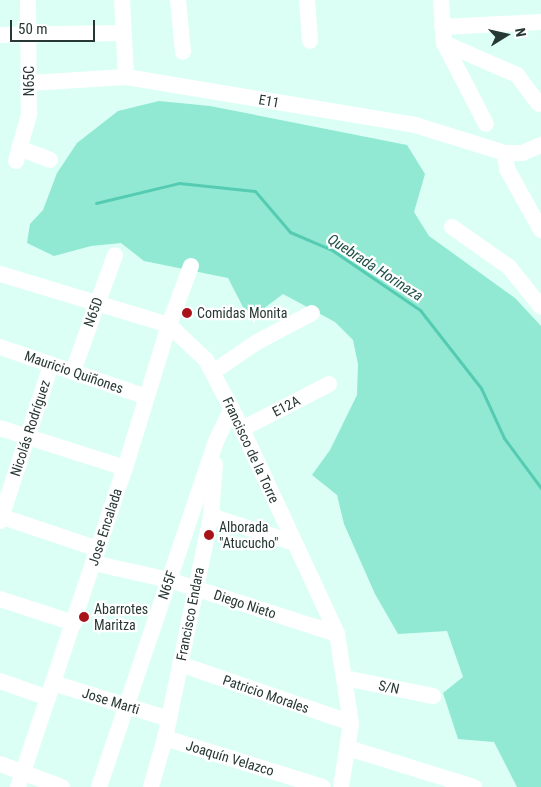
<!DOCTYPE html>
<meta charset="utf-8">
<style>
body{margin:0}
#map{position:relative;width:541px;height:787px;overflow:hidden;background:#dbfff5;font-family:"Roboto Condensed",sans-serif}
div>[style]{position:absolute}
.green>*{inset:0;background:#91e9d3}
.stream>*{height:3px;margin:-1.5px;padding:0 1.5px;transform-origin:1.5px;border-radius:1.5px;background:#55ccb2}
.minor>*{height:16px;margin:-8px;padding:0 8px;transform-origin:8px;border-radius:8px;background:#fff}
.dots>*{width:14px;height:14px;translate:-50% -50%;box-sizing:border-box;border:2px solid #fff;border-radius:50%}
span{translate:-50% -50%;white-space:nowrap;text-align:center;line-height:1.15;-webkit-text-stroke:4.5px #fff;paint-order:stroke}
.street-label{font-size:14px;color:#273834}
.poi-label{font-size:14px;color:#273834}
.left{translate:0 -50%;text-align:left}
.water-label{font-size:15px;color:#1e5146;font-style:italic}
.north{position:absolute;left:481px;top:10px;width:50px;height:50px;-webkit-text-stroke:4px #fff;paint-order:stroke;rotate:80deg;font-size:14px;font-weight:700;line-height:20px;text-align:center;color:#273834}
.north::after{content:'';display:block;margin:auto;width:18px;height:22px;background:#273834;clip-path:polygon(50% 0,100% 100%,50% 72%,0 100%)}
.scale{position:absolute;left:10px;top:20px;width:85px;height:22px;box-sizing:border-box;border:2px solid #273834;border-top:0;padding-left:6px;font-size:15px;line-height:18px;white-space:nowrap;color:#273834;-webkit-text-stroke:4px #fff;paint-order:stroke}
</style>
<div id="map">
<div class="green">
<i style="clip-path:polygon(159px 101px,210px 106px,407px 145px,425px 174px,414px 212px,429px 236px,515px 298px,541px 326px,541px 787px,517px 787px,494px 742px,458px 739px,443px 693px,463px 677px,447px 631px,398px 634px,375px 594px,344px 524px,337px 495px,312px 475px,330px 450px,357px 395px,358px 364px,353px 340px,335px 322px,283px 294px,255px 315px,243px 307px,228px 278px,144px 261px,121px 243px,91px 246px,54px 256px,27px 243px,30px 224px,43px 210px,57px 173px,77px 143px,118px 111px)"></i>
</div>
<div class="stream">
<i style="left:96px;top:203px;width:85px;rotate:-13.5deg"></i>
<i style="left:179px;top:183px;width:76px;rotate:6deg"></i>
<i style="left:255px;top:191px;width:54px;rotate:49.5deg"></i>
<i style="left:290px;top:232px;width:46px;rotate:23.2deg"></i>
<i style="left:332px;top:250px;width:107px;rotate:34.3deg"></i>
<i style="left:420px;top:310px;width:99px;rotate:52deg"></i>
<i style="left:481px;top:388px;width:55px;rotate:65.3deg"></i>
<i style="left:504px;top:438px;width:62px;rotate:53.5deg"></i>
</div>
<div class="minor">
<i style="left:122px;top:0;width:77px;rotate:87deg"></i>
<i style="left:178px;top:0;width:52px;rotate:84.5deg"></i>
<i style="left:307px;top:0;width:41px;rotate:85.8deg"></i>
<i style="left:441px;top:0;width:43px;rotate:86deg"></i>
<i style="left:444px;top:43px;width:91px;rotate:62.6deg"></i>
<i style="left:442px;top:27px;width:99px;rotate:-2.9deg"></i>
<i style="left:0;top:35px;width:123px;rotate:-0.9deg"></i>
<i style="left:444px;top:43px;width:80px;rotate:23.7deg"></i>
<i style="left:517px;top:75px;width:36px;rotate:53deg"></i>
<i style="left:30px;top:83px;width:96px;rotate:-3.6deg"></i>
<i style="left:126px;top:77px;width:293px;rotate:9.4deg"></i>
<i style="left:415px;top:125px;width:94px;rotate:17.3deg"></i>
<i style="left:505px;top:153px;width:17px"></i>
<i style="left:522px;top:153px;width:21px;rotate:-23deg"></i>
<i style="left:19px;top:148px;width:33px;rotate:21deg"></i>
<i style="left:505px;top:153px;width:16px;rotate:83deg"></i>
<i style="left:507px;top:169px;width:70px;rotate:60.9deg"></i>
<i style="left:16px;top:161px;width:49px;rotate:-74.5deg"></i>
<i style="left:29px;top:114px;width:114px;rotate:-90.5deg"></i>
<i style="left:452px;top:227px;width:70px;rotate:35.1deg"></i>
<i style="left:509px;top:267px;width:51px;rotate:51.3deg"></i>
<i style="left:0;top:274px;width:177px;rotate:16.8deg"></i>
<i style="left:169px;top:325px;width:51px;rotate:43.4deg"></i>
<i style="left:206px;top:360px;width:78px;rotate:62.4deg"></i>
<i style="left:242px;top:429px;width:226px;rotate:65.1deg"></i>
<i style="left:337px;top:634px;width:90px;rotate:81.1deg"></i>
<i style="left:351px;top:723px;width:65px;rotate:98.9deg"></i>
<i style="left:0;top:347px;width:155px;rotate:18.8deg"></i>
<i style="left:73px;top:371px;width:123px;rotate:-70.1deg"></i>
<i style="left:213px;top:372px;width:53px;rotate:-34.3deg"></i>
<i style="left:257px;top:342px;width:62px;rotate:-27.8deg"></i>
<i style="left:0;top:428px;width:131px;rotate:17.7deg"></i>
<i style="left:242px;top:429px;width:98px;rotate:-27.3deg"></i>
<i style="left:0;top:516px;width:103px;rotate:18.6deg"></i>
<i style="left:211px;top:516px;width:87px;rotate:18deg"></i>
<i style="left:0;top:521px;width:164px;rotate:-71.9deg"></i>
<i style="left:93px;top:563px;width:78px;rotate:12.6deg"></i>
<i style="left:169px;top:580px;width:176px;rotate:17.8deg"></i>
<i style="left:0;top:599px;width:78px;rotate:18deg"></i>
<i style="left:180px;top:664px;width:181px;rotate:19deg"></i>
<i style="left:345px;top:678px;width:90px;rotate:11.6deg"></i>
<i style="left:0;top:681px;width:51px;rotate:19.5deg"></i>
<i style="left:53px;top:683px;width:121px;rotate:17.2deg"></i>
<i style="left:165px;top:738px;width:165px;rotate:17.2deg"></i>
<i style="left:348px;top:748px;width:132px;rotate:17.2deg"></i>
<i style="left:0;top:764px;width:66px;rotate:20.4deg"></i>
<i style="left:18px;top:787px;width:336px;rotate:-71.5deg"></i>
<i style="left:125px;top:468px;width:150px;rotate:-72.9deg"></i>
<i style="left:169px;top:325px;width:63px;rotate:-69.6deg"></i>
<i style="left:99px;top:787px;width:367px;rotate:-71.3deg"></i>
<i style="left:217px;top:439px;width:34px;rotate:-64deg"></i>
<i style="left:151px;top:787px;width:51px;rotate:-74.1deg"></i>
<i style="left:165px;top:738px;width:227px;rotate:-78.3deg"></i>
<i style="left:211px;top:516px;width:52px;rotate:-85.6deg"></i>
</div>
<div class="dots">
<i style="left:187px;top:313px;background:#a8131a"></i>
<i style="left:209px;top:535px;background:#a8131a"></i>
<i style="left:84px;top:617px;background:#a8131a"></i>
</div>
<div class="street-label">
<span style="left:29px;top:81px;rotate:-90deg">N65C</span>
<span style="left:269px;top:101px;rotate:10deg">E11</span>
<span style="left:93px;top:312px;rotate:-70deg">N65D</span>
<span style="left:74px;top:372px;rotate:19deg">Mauricio Quiñones</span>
<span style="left:286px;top:406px;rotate:-27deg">E12A</span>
<span style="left:30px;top:428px;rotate:-72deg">Nicolás Rodríguez</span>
<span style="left:251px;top:450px;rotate:65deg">Francisco de la Torre</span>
<span style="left:105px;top:527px;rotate:-72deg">Jose Encalada</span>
<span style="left:167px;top:585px;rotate:-71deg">N65F</span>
<span style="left:245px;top:604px;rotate:18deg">Diego Nieto</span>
<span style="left:190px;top:614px;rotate:-79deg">Francisco Endara</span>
<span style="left:389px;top:687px;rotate:12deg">S/N</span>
<span style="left:266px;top:694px;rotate:19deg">Patricio Morales</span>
<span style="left:111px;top:701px;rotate:17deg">Jose Marti</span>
<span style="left:230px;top:758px;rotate:17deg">Joaquín Velazco</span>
</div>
<div class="poi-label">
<span class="left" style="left:197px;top:313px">Comidas Monita</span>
<span class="left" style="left:219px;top:535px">Alborada<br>"Atucucho"</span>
<span class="left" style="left:94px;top:617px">Abarrotes<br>Maritza</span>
</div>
<div class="water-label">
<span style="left:375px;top:268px;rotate:33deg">Quebrada Horinaza</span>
</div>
<div class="north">N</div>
<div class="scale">50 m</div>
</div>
